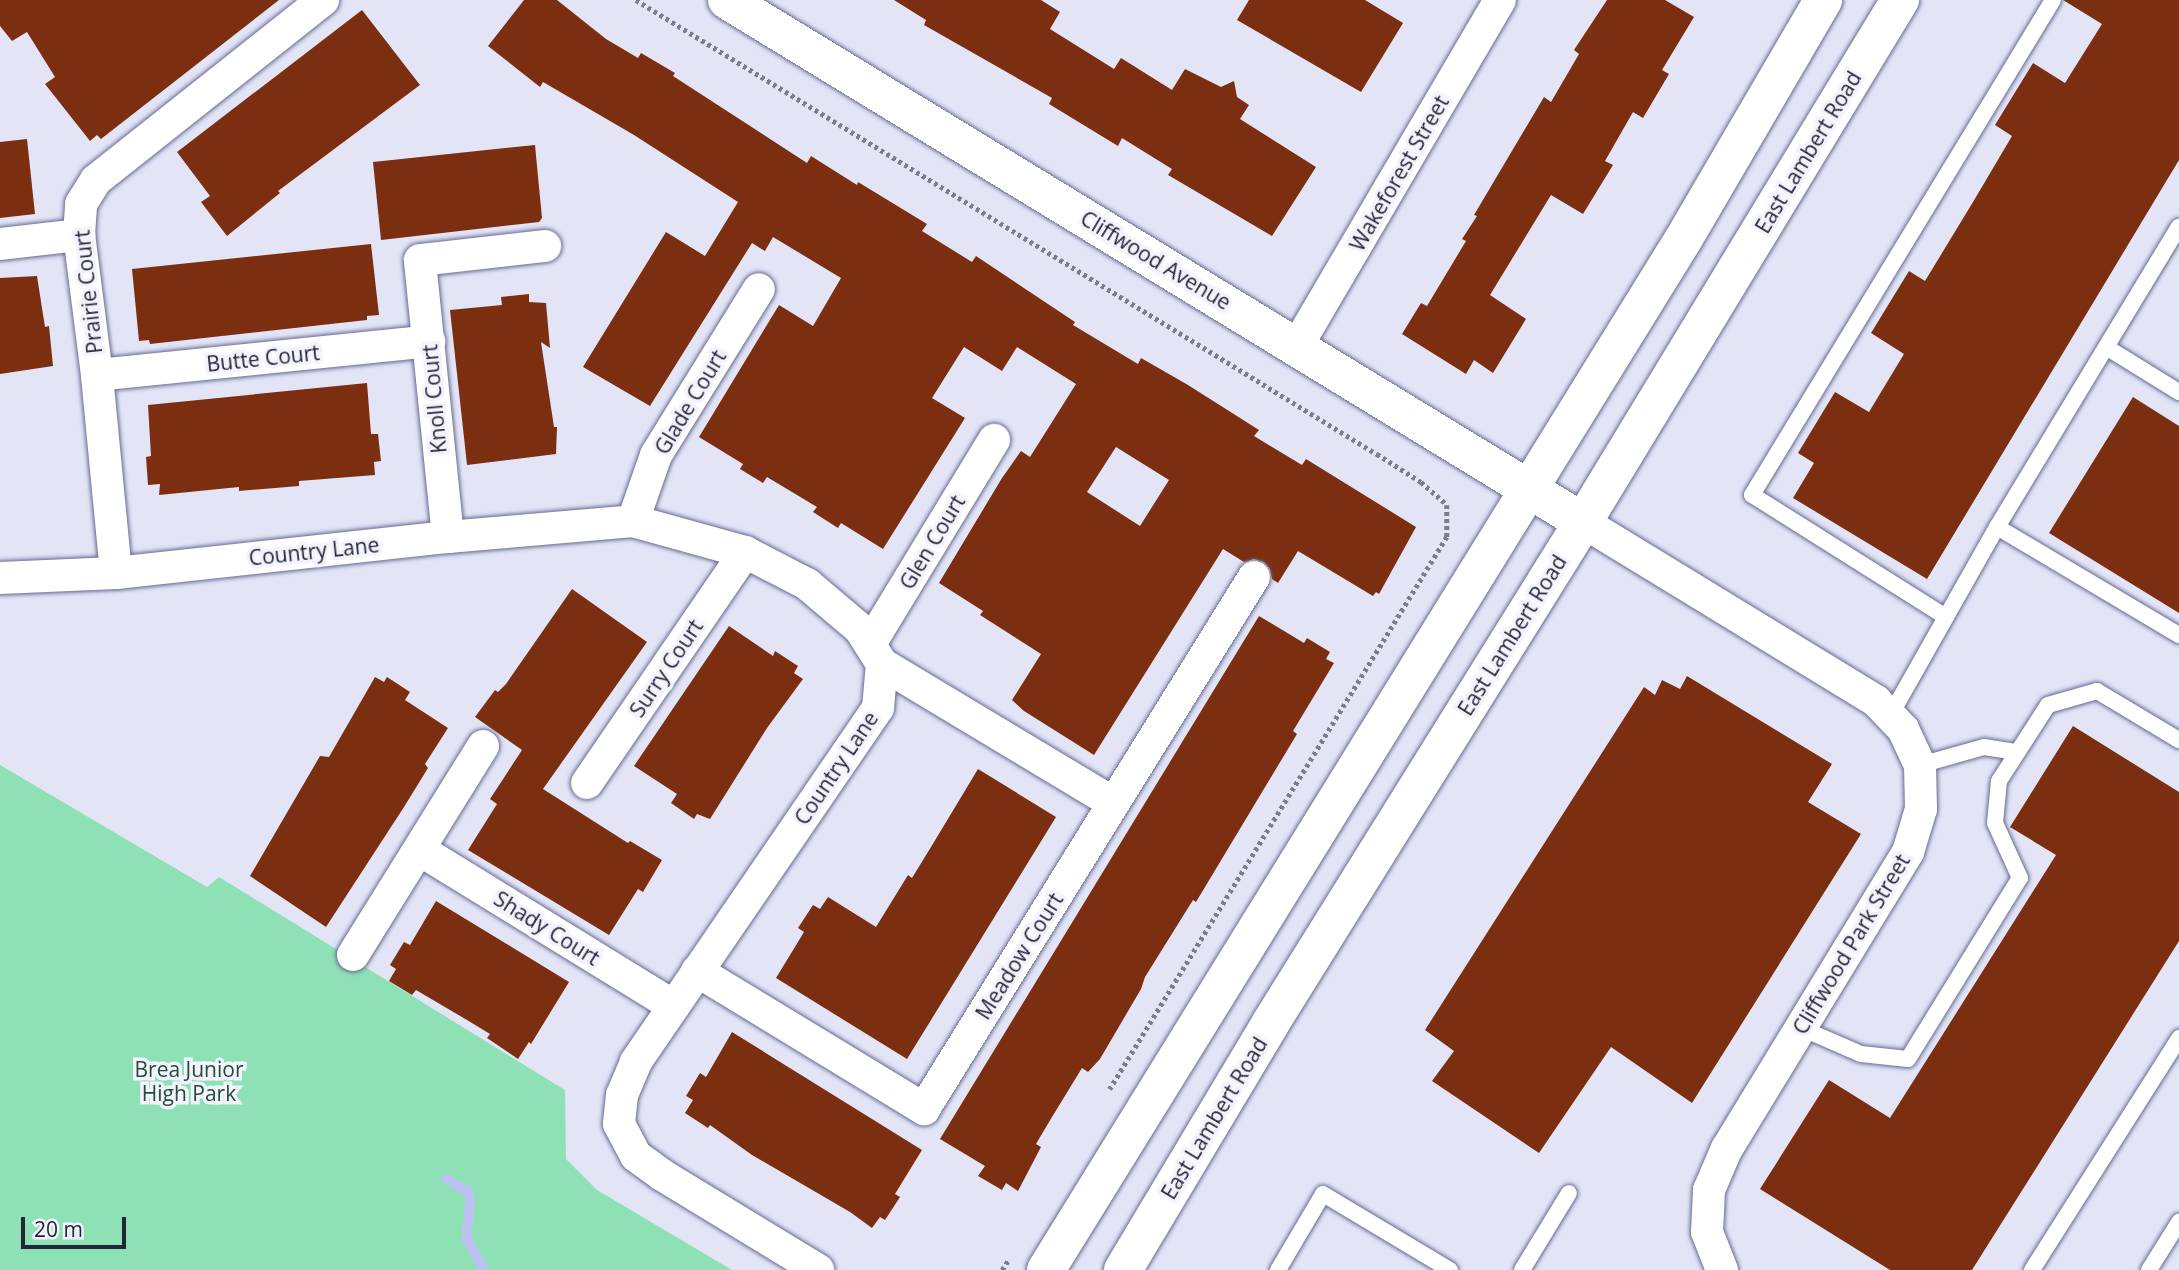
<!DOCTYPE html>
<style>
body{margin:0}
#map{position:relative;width:2179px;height:1270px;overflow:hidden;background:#e3e5f7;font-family:"Open Sans",sans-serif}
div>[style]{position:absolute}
.green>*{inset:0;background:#8ee1b5}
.stream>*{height:10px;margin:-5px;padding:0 5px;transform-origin:5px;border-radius:5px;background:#bcc1f2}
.building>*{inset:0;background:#7b2f10}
.path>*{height:4.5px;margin-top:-2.25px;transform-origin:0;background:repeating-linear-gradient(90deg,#7b7d8e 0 3.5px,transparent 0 7px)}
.roads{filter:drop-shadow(0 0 2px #676a92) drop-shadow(0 0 2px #676a92)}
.lane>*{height:16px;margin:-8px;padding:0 8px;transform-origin:8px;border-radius:8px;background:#fff}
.street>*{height:32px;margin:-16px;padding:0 16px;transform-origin:16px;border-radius:16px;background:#fff}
.secondary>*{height:38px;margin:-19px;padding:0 19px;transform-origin:19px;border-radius:19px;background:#fff}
span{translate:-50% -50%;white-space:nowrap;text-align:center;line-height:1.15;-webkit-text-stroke:7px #f2f3fc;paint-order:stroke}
.street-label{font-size:21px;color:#242636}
.park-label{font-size:21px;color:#234b37}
.scale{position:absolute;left:21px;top:1217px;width:105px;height:32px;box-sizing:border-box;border:4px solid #242636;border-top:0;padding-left:9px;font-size:21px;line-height:24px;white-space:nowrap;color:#242636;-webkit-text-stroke:5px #f2f3fc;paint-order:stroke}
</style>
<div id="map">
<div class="green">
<i style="clip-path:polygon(0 765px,207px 887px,219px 877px,565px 1090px,566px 1159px,597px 1190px,732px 1270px,0 1270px)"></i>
</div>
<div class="stream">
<i style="left:446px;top:1179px;width:24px;rotate:30deg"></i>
<i style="left:467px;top:1191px;width:10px;rotate:73deg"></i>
<i style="left:470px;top:1201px;width:38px;rotate:95deg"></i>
<i style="left:467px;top:1239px;width:35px;rotate:61deg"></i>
</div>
<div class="building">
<i style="clip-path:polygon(0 0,279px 0,101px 139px,97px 135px,90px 141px,45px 84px,55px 77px,27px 32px,12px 41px,0 26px)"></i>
<i style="clip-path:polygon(evenodd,524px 0,557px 0,606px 39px,638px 58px,641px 53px,675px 73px,673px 76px,807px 163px,811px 156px,857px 185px,858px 182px,927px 224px,922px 231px,972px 262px,976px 256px,1075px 322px,1073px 325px,1138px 364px,1141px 358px,1188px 385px,1259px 430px,1254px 436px,1302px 465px,1306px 459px,1416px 527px,1379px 594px,1376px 592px,1373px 596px,1298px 551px,1278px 583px,1272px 579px,1270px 569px,1264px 562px,1254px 559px,1244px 562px,1223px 549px,1094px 755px,1024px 711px,1012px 700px,1041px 654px,980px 615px,983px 611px,939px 583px,1002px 478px,1021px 451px,1030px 457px,1076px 384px,1017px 347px,1002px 371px,964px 347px,932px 398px,965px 418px,883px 549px,841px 523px,838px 528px,813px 512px,817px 507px,767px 477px,763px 483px,740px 469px,743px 464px,699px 437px,779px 305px,813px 326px,841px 278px,773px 237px,765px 251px,752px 243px,650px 406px,583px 367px,666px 232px,705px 256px,738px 202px,634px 135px,543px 82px,540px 87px,488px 46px,524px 0,1116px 447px,1169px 480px,1140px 526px,1087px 492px,1116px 447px)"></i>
<i style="clip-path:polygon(894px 0,1041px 0,1060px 12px,1050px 29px,1114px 69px,1121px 58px,1172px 90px,1185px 69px,1221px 87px,1234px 81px,1237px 97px,1249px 105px,1240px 119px,1316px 167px,1272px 236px,1168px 175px,1172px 169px,1122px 138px,1118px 146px,1049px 104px,1052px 98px,924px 25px,926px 20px)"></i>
<i style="clip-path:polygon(1249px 0,1365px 0,1403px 23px,1361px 92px,1237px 20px)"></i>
<i style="clip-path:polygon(1607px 0,1665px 0,1694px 17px,1662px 70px,1669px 74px,1643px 118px,1633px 112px,1605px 161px,1613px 165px,1583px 214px,1551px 195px,1490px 295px,1526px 319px,1493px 373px,1474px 360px,1466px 374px,1402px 334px,1421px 303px,1427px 306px,1466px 241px,1462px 239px,1477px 216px,1474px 215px,1544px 97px,1551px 102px,1579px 54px,1574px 50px)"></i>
<i style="clip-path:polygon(2063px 0,2179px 0,2179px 160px,1927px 579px,1793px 498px,1814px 463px,1798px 453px,1835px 392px,1869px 412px,1904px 354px,1871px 333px,1909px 271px,1925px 281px,1973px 202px,2012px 136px,1995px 125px,2033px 63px,2065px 83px,2102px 24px)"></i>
<i style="clip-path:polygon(362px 10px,420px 85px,278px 191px,280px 193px,227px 236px,201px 202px,210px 196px,177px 152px)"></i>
<i style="clip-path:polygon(27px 139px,35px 214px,0 218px,0 142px)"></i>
<i style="clip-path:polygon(535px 145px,542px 218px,539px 222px,381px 240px,373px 162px)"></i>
<i style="clip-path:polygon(371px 244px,379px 315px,367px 316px,367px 320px,150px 344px,149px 340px,139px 341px,132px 269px)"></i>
<i style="clip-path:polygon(37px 276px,45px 327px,49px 326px,53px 366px,0 374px,0 278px)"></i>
<i style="clip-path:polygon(529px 294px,529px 302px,546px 303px,550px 348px,541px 342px,554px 427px,557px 427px,556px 454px,467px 465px,450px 310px,502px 305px,501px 297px)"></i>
<i style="clip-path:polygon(367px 383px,371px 434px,378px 434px,381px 461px,374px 462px,375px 475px,299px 481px,299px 486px,239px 491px,239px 487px,159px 495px,160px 484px,148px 485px,146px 457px,151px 456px,148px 405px)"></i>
<i style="clip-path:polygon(2133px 397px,2179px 426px,2179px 613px,2049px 533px)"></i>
<i style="clip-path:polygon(572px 589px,647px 642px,543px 789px,628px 843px,630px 841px,662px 860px,643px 892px,638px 889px,609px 935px,468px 850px,497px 804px,490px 799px,522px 750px,475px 717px,495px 690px,498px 692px,506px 684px)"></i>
<i style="clip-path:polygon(1259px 616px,1304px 643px,1307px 638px,1330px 652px,1326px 659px,1334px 663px,1293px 731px,1297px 734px,1196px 902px,1193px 900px,1145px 977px,1141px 989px,1100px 1059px,1088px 1072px,1082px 1068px,1052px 1117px,1036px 1144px,1041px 1147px,1018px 1191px,1006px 1183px,1002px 1190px,978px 1176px,985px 1166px,940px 1139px)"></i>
<i style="clip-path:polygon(729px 626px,773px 656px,775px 651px,798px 666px,794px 673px,803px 679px,767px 728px,710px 819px,697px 814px,694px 819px,671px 803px,677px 794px,634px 766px)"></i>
<i style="clip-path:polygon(1687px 676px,1832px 764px,1808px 802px,1861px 834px,1692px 1103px,1611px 1047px,1539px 1153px,1432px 1081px,1454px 1051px,1425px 1030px,1644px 687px,1655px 695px,1662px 680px,1680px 689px)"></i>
<i style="clip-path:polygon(375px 677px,384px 682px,387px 677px,410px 692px,405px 700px,448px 728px,425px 764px,428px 768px,404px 807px,326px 927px,250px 876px,320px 756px,329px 757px)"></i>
<i style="clip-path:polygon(2073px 726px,2179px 792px,2179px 941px,1972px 1270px,1890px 1270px,1760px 1189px,1829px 1080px,1890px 1118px,2056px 855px,2010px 827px)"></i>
<i style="clip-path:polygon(978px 769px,1056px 817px,907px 1059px,776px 978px,804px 932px,798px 928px,813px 905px,820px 909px,828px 897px,876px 927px,908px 875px,912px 878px,931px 847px)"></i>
<i style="clip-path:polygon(436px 901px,569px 982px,531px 1044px,529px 1042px,518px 1059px,487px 1038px,490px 1034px,467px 1020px,416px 990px,412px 995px,389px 981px,396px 969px,390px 965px,404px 942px,410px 945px)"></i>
<i style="clip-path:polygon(732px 1032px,922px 1150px,895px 1194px,900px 1197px,885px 1220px,880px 1217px,872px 1228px,850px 1212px,752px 1155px,710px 1125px,708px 1128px,685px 1113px,693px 1100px,686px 1096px,700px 1073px,706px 1077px)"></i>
</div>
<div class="path">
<i style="left:636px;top:0;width:869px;rotate:31.5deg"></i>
<i style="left:1377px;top:454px;width:52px;rotate:32.5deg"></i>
<i style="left:1421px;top:482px;width:35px;rotate:41deg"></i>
<i style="left:1447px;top:505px;width:32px;rotate:90deg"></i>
<i style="left:1447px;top:537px;width:647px;rotate:121.4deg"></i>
<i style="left:1002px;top:1270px;width:13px;rotate:-58deg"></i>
</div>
<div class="roads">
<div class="lane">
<i style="left:2106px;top:347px;width:86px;rotate:31.7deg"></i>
<i style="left:1997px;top:527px;width:351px;rotate:-58.8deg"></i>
<i style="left:1946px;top:617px;width:229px;rotate:-147.8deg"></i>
<i style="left:1752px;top:495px;width:579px;rotate:-58.7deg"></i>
<i style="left:1890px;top:716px;width:217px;rotate:-60.5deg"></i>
<i style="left:1997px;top:527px;width:212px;rotate:30.7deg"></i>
<i style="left:1920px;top:765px;width:66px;rotate:-15.7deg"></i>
<i style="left:1984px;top:747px;width:33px;rotate:9deg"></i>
<i style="left:1801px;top:1028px;width:65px;rotate:23.4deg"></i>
<i style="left:1861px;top:1054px;width:47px;rotate:6.1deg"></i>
<i style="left:1908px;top:1059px;width:213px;rotate:-58.3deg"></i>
<i style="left:2020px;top:878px;width:60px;rotate:-114.4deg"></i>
<i style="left:1995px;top:823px;width:42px;rotate:-84.6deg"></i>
<i style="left:1999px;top:781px;width:90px;rotate:-57.2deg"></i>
<i style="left:2048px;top:705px;width:51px;rotate:-15.9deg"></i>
<i style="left:2097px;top:691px;width:96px;rotate:30.9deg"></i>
<i style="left:1278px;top:1270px;width:88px;rotate:-59.4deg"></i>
<i style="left:1323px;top:1194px;width:148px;rotate:30.9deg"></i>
<i style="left:1522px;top:1270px;width:90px;rotate:-58.6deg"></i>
<i style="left:2032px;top:1270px;width:275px;rotate:-57.6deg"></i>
<i style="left:2149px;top:1270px;width:57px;rotate:-58deg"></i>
</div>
<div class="street">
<i style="left:0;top:244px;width:80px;rotate:-6.5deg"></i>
<i style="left:1297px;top:346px;width:401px;rotate:-59.6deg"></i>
<i style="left:97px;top:375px;width:334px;rotate:-5.8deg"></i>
<i style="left:633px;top:521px;width:70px;rotate:-70.8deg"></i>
<i style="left:656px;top:455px;width:195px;rotate:-58.2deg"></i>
<i style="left:1583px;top:522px;width:343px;rotate:31.4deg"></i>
<i style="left:1876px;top:701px;width:39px;rotate:46deg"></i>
<i style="left:1903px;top:729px;width:40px;rotate:65deg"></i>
<i style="left:1920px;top:765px;width:44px;rotate:88.7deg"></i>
<i style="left:1921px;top:809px;width:45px;rotate:106.8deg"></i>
<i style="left:1908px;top:852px;width:347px;rotate:121.4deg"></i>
<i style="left:1727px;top:1148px;width:46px;rotate:113.2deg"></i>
<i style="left:1709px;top:1190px;width:42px;rotate:92.7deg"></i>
<i style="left:1707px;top:1232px;width:41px;rotate:68.5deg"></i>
<i style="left:448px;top:537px;width:278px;rotate:-95.8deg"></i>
<i style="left:420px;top:260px;width:126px;rotate:-6.4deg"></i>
<i style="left:116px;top:573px;width:199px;rotate:-95.5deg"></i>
<i style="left:97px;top:375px;width:141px;rotate:-97.3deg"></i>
<i style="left:79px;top:235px;width:31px;rotate:-86deg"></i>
<i style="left:81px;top:204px;width:28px;rotate:-58deg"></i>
<i style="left:96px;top:180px;width:290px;rotate:-38.4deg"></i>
<i style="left:0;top:578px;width:116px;rotate:-2.5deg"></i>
<i style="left:116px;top:573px;width:334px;rotate:-6.2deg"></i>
<i style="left:448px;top:537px;width:186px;rotate:-4.9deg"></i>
<i style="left:633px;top:521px;width:116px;rotate:15.5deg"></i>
<i style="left:745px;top:552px;width:70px;rotate:27.3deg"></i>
<i style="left:807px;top:584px;width:70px;rotate:40.3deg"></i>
<i style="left:860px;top:629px;width:41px;rotate:57.8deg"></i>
<i style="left:882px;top:664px;width:44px;rotate:95.2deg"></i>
<i style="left:878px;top:708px;width:429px;rotate:124.4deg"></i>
<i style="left:636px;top:1062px;width:36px;rotate:113deg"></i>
<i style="left:622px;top:1095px;width:29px;rotate:96deg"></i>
<i style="left:619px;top:1124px;width:36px;rotate:62deg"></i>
<i style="left:636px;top:1156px;width:32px;rotate:36deg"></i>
<i style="left:662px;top:1175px;width:183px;rotate:31.3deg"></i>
<i style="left:870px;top:644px;width:239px;rotate:-58.7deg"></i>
<i style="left:882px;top:664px;width:270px;rotate:31deg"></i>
<i style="left:587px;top:783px;width:280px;rotate:-55.6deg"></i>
<i style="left:420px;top:850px;width:298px;rotate:31.6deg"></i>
<i style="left:353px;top:955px;width:246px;rotate:-58.1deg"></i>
<i style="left:697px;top:971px;width:266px;rotate:31.3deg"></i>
<i style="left:924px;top:1109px;width:626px;rotate:-58.19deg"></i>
</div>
<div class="secondary">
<i style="left:727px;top:0;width:1003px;rotate:31.38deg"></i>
<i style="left:1046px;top:1270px;width:1211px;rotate:-58.27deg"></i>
<i style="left:1683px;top:240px;width:278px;rotate:-59.7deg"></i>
<i style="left:1123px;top:1270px;width:287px;rotate:-59.1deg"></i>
<i style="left:1270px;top:1024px;width:592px;rotate:-58.06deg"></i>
<i style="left:1583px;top:522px;width:611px;rotate:-58.73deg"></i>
</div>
</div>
<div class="street-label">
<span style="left:1808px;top:152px;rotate:-59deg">East Lambert Road</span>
<span style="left:1399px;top:173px;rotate:-60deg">Wakeforest Street</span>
<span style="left:1156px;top:260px;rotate:31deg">Cliffwood Avenue</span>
<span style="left:88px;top:292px;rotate:-96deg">Prairie Court</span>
<span style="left:263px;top:358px;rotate:-6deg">Butte Court</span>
<span style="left:434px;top:399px;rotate:-95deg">Knoll Court</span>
<span style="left:690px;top:402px;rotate:-59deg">Glade Court</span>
<span style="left:932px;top:542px;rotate:-59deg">Glen Court</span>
<span style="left:314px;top:551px;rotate:-6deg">Country Lane</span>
<span style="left:1512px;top:635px;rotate:-58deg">East Lambert Road</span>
<span style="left:666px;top:668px;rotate:-56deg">Surry Court</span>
<span style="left:836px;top:768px;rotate:-56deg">Country Lane</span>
<span style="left:547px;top:928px;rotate:32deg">Shady Court</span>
<span style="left:1851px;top:944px;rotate:-59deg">Cliffwood Park Street</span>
<span style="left:1019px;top:956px;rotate:-58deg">Meadow Court</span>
<span style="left:1214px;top:1118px;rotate:-59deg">East Lambert Road</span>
</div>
<div class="park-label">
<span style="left:189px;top:1081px">Brea Junior<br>High Park</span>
</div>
<div class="scale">20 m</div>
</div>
